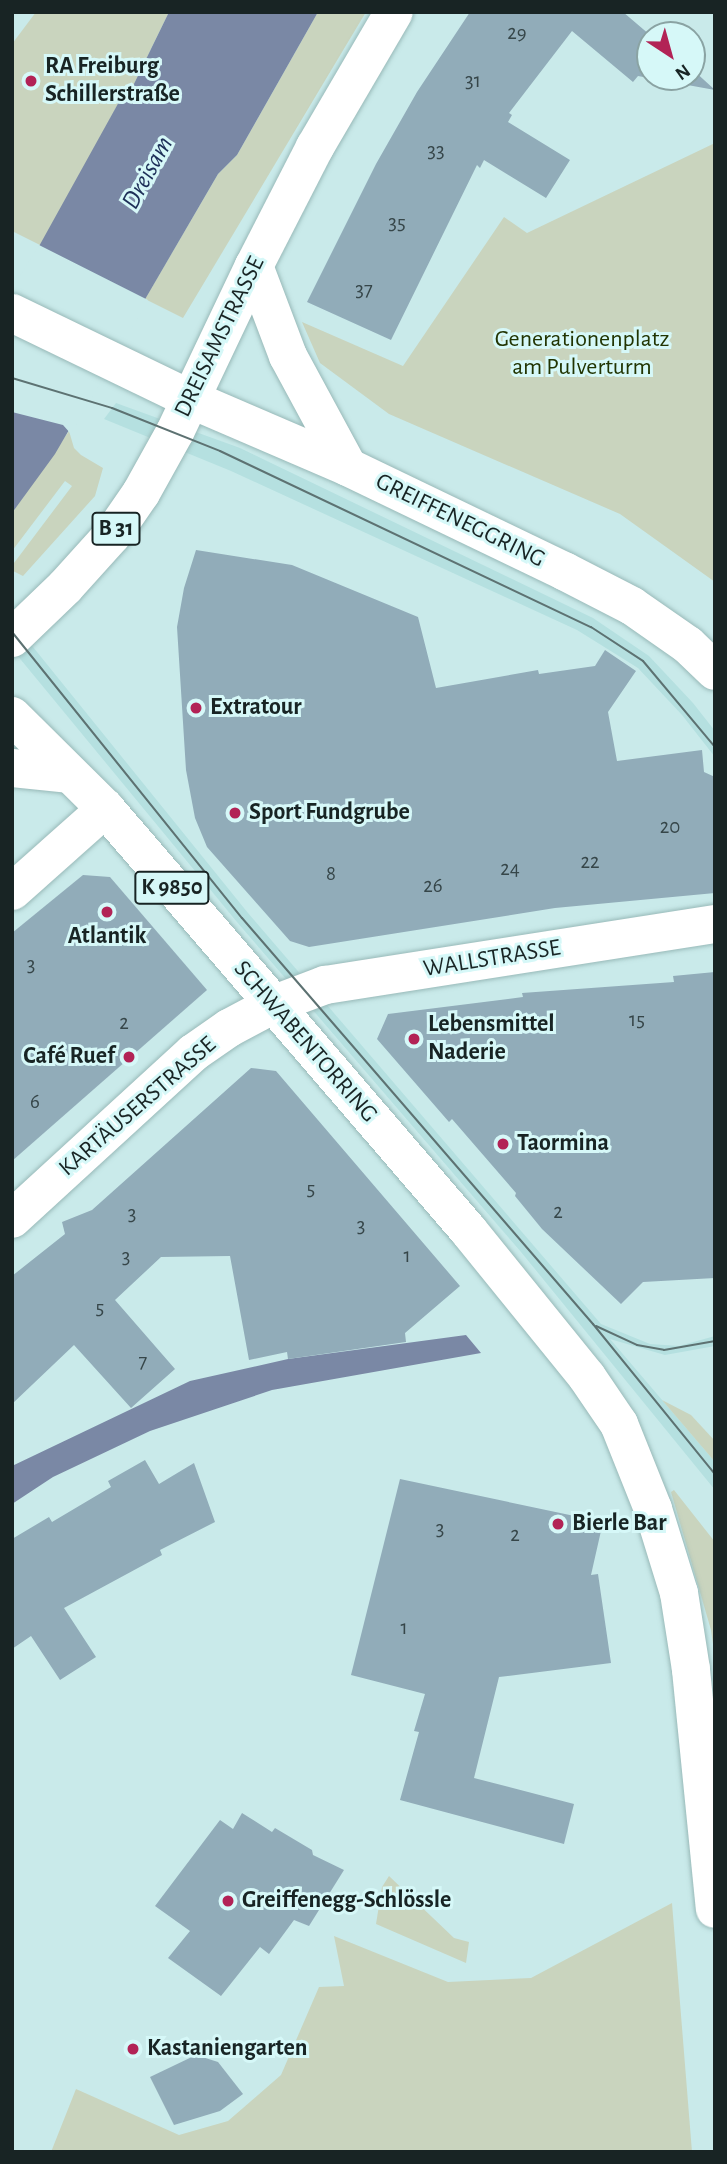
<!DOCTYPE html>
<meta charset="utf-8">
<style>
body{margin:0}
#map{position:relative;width:727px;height:2164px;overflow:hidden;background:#c9eaea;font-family:"Alegreya Sans",sans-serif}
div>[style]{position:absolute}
.built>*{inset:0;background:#b5e0e0}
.green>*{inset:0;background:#c9d4be}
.water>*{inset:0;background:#7a88a5}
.pier>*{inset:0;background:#c9eaea}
.building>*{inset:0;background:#91acb9}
.roads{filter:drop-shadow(0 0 2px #98b9b8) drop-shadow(0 0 2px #98b9b8)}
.pedestrian>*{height:37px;margin:-18.5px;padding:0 18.5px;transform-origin:18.5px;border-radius:18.5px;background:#fff}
.minor>*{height:38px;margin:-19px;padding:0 19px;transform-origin:19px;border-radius:19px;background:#fff}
.primary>*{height:38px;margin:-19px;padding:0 19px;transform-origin:19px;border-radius:19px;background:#fff}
.tram>*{height:2px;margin:-1px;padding:0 1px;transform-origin:1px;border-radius:1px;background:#5d7272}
.dots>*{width:19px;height:19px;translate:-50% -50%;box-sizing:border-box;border:4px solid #d6f8f8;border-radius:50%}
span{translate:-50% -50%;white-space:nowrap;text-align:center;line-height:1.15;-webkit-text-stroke:6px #d6f8f8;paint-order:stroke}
.number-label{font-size:21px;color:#364649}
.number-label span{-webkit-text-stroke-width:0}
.shield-label span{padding:2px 5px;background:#d6f8f8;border:2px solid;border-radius:5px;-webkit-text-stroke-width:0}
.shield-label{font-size:23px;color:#182424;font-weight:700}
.poi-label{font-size:24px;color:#182424;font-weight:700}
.left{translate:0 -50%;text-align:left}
.right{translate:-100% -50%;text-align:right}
.street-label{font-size:24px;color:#182424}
.park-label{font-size:24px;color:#213402}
.water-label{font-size:26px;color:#1d2f58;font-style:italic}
.frame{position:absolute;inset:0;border:14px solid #182424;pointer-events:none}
.north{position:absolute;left:636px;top:21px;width:70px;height:70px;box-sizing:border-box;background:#d6f8f8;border:2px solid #8aa3a3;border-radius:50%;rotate:144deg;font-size:19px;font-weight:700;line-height:28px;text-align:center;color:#182424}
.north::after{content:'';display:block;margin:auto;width:24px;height:32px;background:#b22356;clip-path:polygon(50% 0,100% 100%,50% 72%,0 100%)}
</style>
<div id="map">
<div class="built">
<i style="clip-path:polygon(116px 403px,240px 448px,593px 618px,649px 656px,693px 703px,715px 731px,715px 757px,682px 715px,638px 668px,577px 630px,231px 471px,104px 419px)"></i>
<i style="clip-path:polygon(12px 621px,248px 913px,601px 1324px,650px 1344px,679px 1346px,715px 1336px,715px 1346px,665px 1355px,610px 1339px,715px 1462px,715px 1490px,521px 1252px,237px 922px,12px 649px)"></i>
</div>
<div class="green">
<i style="clip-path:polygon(36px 12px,169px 12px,131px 90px,125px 91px,42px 246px,12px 231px,12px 44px)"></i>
<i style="clip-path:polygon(318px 12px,366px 12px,183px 318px,145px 299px,218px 174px,237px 155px)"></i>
<i style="clip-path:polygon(715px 143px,715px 582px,620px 514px,389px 414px,320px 363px,302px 322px,403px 366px,504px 217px,527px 233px)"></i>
<i style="clip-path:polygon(69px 431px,74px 448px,81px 455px,103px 468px,95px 496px,23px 576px,13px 571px,14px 563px,72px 486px,65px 481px,12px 551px,12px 513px)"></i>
<i style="clip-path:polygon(662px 1400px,691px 1415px,715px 1441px,715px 1462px)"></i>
<i style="clip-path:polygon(674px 1490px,715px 1542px,715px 1658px,711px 1630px,671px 1492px)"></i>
<i style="clip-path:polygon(389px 1876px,454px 1938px,469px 1942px,466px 1963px,376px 1924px,382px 1887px)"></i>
<i style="clip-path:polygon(672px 1903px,692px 2152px,51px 2152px,76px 2089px,179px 2135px,228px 2121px,281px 2075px,319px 1987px,344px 1986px,334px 1936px,448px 1982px,531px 1978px)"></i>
</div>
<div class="water">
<i style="clip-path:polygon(169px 12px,318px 12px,237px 155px,218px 174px,55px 454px,12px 513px,12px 295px,125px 91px,131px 90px)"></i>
<i style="clip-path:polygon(466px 1335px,481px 1353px,272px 1390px,150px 1431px,53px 1477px,12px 1504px,12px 1466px,190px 1381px,288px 1359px)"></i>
</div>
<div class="pier">
<i style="clip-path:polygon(39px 245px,148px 300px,71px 434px,63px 425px,12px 412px,12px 289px)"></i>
</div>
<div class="building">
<i style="clip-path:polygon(470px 12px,623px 12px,650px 35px,650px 77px,692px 77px,692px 69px,715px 90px,638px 76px,633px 82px,572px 31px,509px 113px,512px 115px,508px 122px,570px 160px,546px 198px,484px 160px,480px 168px,477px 165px,391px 340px,307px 302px,376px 164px,417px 92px)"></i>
<i style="clip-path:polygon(196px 550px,292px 565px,418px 617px,436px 688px,538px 670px,539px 674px,595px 666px,605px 650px,636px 671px,608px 712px,617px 761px,702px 750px,704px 772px,715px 777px,715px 893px,555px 908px,309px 947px,290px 941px,207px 847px,195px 818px,186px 770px,177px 627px,184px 588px)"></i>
<i style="clip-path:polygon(83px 875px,110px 877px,207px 990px,12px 1161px,12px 933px)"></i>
<i style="clip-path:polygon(715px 972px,715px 1278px,643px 1282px,621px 1304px,542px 1229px,515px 1196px,516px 1193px,452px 1119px,449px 1122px,377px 1039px,388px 1014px,523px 997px,522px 993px,674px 982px,673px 976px)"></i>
<i style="clip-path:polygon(251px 1068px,276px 1071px,460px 1286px,405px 1333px,406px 1342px,288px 1359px,287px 1352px,249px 1360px,230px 1256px,161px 1257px,115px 1300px,175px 1369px,131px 1408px,74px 1345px,12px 1404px,12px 1276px,65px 1234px,62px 1222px,92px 1210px)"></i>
<i style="clip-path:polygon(145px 1460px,159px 1484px,194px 1463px,215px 1522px,160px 1550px,162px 1555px,64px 1608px,96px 1657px,60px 1680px,31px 1636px,12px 1649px,12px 1539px,49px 1517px,52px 1522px,111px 1487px,108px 1481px)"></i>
<i style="clip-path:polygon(400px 1479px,603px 1522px,591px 1575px,598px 1574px,611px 1663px,499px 1677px,474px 1778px,574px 1804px,564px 1844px,400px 1800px,419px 1732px,414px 1731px,425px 1694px,351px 1675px)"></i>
<i style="clip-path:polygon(242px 1813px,272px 1832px,275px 1828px,312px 1850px,313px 1855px,344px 1870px,309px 1926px,294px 1920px,269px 1954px,260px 1947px,221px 1996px,168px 1958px,190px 1931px,155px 1906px,220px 1820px,233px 1829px)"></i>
<i style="clip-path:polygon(196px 2055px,218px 2062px,243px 2094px,220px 2111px,174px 2125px,150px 2077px)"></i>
</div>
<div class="roads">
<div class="pedestrian">
<i style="left:12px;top:891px;width:125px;rotate:-41.7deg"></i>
</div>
<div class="minor">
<i style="left:12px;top:1219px;width:246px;rotate:-42.5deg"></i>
<i style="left:193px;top:1053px;width:44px;rotate:-34.8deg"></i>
<i style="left:229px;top:1028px;width:49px;rotate:-28.1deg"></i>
<i style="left:272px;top:1005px;width:57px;rotate:-20.7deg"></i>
<i style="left:325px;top:985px;width:395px;rotate:-8.9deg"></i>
</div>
<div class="primary">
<i style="left:254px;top:266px;width:96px;rotate:69.3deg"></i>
<i style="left:288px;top:356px;width:126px;rotate:61.6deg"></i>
<i style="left:12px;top:313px;width:198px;rotate:25.8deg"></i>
<i style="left:190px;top:399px;width:172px;rotate:23.3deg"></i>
<i style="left:348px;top:467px;width:240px;rotate:25.7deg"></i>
<i style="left:564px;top:571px;width:76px;rotate:27.2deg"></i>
<i style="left:632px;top:606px;width:68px;rotate:34.9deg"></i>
<i style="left:688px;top:645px;width:37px;rotate:44deg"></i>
<i style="left:12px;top:638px;width:74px;rotate:-43.9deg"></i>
<i style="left:65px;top:587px;width:70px;rotate:-47.9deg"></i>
<i style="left:112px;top:535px;width:51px;rotate:-55.4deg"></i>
<i style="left:141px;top:493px;width:70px;rotate:-60.9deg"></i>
<i style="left:175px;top:432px;width:184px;rotate:-64.6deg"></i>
<i style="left:254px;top:266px;width:134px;rotate:-62.9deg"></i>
<i style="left:315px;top:147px;width:156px;rotate:-59.7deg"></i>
<i style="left:12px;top:716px;width:131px;rotate:44.7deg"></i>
<i style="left:105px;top:808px;width:557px;rotate:49.3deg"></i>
<i style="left:468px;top:1230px;width:189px;rotate:51deg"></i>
<i style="left:587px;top:1377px;width:57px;rotate:55.8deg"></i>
<i style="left:619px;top:1424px;width:92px;rotate:68.2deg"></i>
<i style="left:653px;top:1509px;width:88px;rotate:72.8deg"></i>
<i style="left:679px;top:1593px;width:78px;rotate:81.1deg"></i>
<i style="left:691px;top:1670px;width:240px;rotate:84.3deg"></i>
<i style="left:12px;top:768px;width:57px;rotate:6deg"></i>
</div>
</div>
<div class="tram">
<i style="left:12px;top:378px;width:104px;rotate:16.7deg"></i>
<i style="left:112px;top:408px;width:116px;rotate:21.7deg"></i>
<i style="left:220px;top:451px;width:411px;rotate:25.4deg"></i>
<i style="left:591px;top:627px;width:62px;rotate:33.2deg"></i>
<i style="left:643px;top:661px;width:112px;rotate:50.1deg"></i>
<i style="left:12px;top:632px;width:367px;rotate:51.2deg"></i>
<i style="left:242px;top:918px;width:537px;rotate:49.16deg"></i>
<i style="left:593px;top:1324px;width:193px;rotate:50.9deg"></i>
<i style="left:596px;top:1326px;width:45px;rotate:24.9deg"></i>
<i style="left:637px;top:1345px;width:27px;rotate:10deg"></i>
<i style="left:664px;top:1350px;width:52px;rotate:-10deg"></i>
</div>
<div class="dots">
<i style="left:31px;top:81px;background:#b22356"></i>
<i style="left:196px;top:708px;background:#b22356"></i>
<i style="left:235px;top:813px;background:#b22356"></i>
<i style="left:107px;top:912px;background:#b22356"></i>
<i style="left:414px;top:1039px;background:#b22356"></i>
<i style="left:129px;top:1057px;background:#b22356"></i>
<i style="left:503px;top:1144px;background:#b22356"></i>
<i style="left:558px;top:1524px;background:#b22356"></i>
<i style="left:228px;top:1901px;background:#b22356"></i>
<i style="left:133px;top:2049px;background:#b22356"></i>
</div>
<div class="number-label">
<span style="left:517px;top:33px">29</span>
<span style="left:473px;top:81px">31</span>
<span style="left:436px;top:151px">33</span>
<span style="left:397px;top:223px">35</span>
<span style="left:364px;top:290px">37</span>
<span style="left:670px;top:827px">20</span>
<span style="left:590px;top:862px">22</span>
<span style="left:510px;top:869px">24</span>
<span style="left:331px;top:874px">8</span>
<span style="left:433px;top:886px">26</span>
<span style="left:31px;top:965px">3</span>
<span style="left:637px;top:1020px">15</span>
<span style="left:124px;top:1023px">2</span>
<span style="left:35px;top:1102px">6</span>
<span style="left:311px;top:1189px">5</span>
<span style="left:558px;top:1212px">2</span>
<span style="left:132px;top:1214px">3</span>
<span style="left:361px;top:1226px">3</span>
<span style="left:407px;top:1256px">1</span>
<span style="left:126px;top:1257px">3</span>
<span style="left:100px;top:1308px">5</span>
<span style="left:143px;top:1362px">7</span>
<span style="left:440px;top:1529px">3</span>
<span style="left:515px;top:1535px">2</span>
<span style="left:404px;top:1628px">1</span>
</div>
<div class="shield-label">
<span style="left:116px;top:529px">B 31</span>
<span style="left:172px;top:888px">K 9850</span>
</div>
<div class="poi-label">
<span class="left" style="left:45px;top:81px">RA Freiburg<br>Schillerstraße</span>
<span class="left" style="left:210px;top:708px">Extratour</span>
<span class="left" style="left:249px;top:813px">Sport Fundgrube</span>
<span style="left:107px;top:937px">Atlantik</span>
<span class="left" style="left:428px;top:1039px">Lebensmittel<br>Naderie</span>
<span class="right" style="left:115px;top:1057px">Café Ruef</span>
<span class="left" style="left:517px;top:1144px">Taormina</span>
<span class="left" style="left:572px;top:1524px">Bierle Bar</span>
<span class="left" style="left:242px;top:1901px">Greiffenegg-Schlössle</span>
<span class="left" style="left:147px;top:2049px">Kastaniengarten</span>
</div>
<div class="street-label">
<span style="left:220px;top:337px;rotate:-64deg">DREISAMSTRASSE</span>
<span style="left:460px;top:521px;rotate:26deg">GREIFFENEGGRING</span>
<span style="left:492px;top:959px;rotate:-9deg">WALLSTRASSE</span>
<span style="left:305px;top:1042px;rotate:49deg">SCHWABENTORRING</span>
<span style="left:138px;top:1107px;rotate:-41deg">KARTÄUSERSTRASSE</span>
</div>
<div class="park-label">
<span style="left:582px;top:354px">Generationenplatz<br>am Pulverturm</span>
</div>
<div class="water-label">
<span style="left:148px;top:173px;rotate:-61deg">Dreisam</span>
</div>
<div class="frame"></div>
<div class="north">N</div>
</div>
